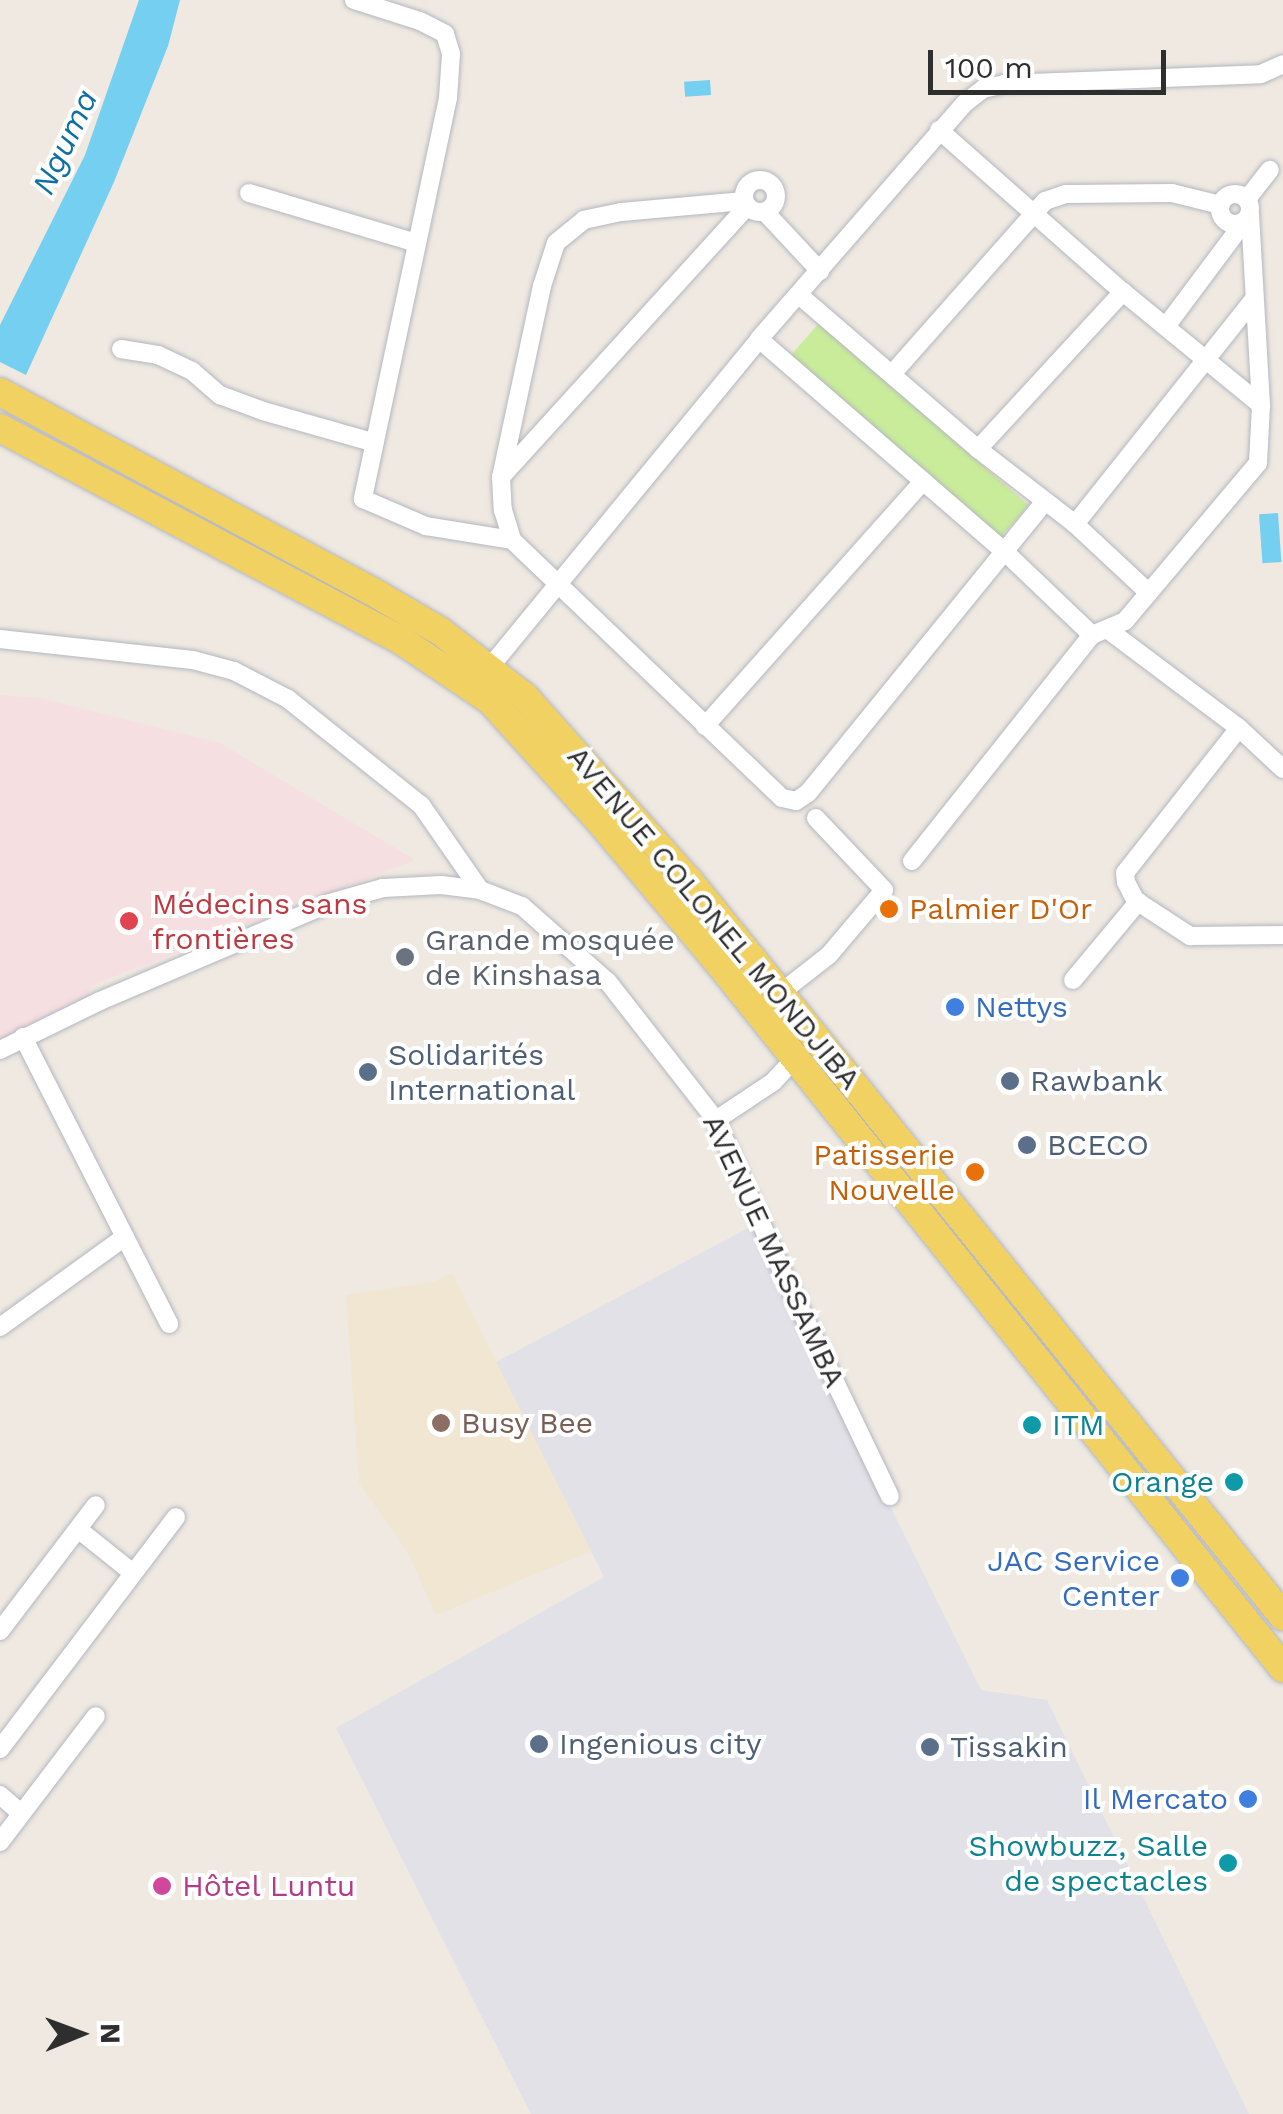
<!DOCTYPE html>
<meta charset="utf-8">
<style>
body{margin:0}
#map{position:relative;width:1283px;height:2114px;overflow:hidden;background:#efe9e1;font-family:"Work Sans",sans-serif}
div>[style]{position:absolute}
.industrial>*{inset:0;background:#e3e1e8}
.education>*{inset:0;background:#f0e6d1}
.medical>*{inset:0;background:#f5dfe0}
.pitch>*{inset:0;background:#c9ec9a;transform-origin:0 0}
.water>*{inset:0;background:#75cff0;transform-origin:0 0}
.roads{filter:drop-shadow(0 0 2px #b4b7c1) drop-shadow(0 0 2px #b4b7c1)}
.minor>*{height:18px;margin:-9px;padding:0 9px;transform-origin:9px;border-radius:9px;background:#fff}
.minor>.ring{margin:-9px;padding:0;box-sizing:content-box;background:none;border:18px solid #fff;border-radius:50%}
.primary>*{height:28px;margin:-14px;padding:0 14px;transform-origin:14px;border-radius:14px;background:#f2d163}
.dots>*{width:28px;height:28px;translate:-50% -50%;box-sizing:border-box;border:5px solid #fff;border-radius:50%}
span{translate:-50% -50%;white-space:nowrap;text-align:center;line-height:1.15;-webkit-text-stroke:8px #fff;paint-order:stroke}
.health-label{font-size:30px;color:#be3a42}
.left{translate:0 -50%;text-align:left}
.food-label{font-size:30px;color:#c56008}
.right{translate:-100% -50%;text-align:right}
.street-label{font-size:30px;color:#2e2e2e}
.worship-label{font-size:30px;color:#5b616d}
.shop-label{font-size:30px;color:#366cbe}
.service-label{font-size:30px;color:#4e5e75}
.education-label{font-size:30px;color:#785e54}
.culture-label{font-size:30px;color:#0d838f}
.hotel-label{font-size:30px;color:#b23c85}
.water-label{font-size:32px;color:#0d6fa3;font-style:italic}
.north{position:absolute;left:30px;top:1984px;width:100px;height:100px;-webkit-text-stroke:8px #fff;paint-order:stroke;rotate:89deg;font-size:28px;font-weight:700;line-height:40px;text-align:center;color:#2e2e2e}
.north::after{content:'';display:block;margin:auto;width:35px;height:45px;background:#2e2e2e;clip-path:polygon(50% 0,100% 100%,50% 72%,0 100%)}
.scale{position:absolute;left:928px;top:50px;width:238px;height:45px;box-sizing:border-box;border:5px solid #2e2e2e;border-top:0;padding-left:12px;font-size:30px;line-height:35px;white-space:nowrap;color:#2e2e2e;-webkit-text-stroke:8px #fff;paint-order:stroke}
</style>
<div id="map">
<div class="industrial">
<i style="clip-path:polygon(752px 1226px,981px 1690px,1047px 1700px,1249px 2114px,531px 2114px,336px 1728px,604px 1577px,496px 1362px)"></i>
</div>
<div class="education">
<i style="clip-path:polygon(452px 1273px,591px 1551px,436px 1615px,407px 1551px,359px 1483px,346px 1295px,433px 1282px)"></i>
</div>
<div class="medical">
<i style="clip-path:polygon(0 695px,40px 698px,220px 743px,415px 860px,100px 982px,91px 987px,88px 1000px,0 1044px)"></i>
</div>
<div class="pitch">
<i style="left:819px;top:323px;width:278px;height:46px;rotate:41deg"></i>
</div>
<div class="water">
<i style="clip-path:polygon(139px 0,180px 0,168px 46px,114px 182px,26px 375px,0 362px,0 325px,85px 155px)"></i>
<i style="left:710px;top:80px;width:15px;height:26px;rotate:86deg"></i>
<i style="left:1278px;top:513px;width:49px;height:19px;rotate:86deg"></i>
</div>
<div class="roads">
<div class="minor">
<i style="left:354px;top:0;width:69px;rotate:17.7deg"></i>
<i style="left:420px;top:21px;width:28px;rotate:27deg"></i>
<i style="left:445px;top:34px;width:21px;rotate:73deg"></i>
<i style="left:451px;top:54px;width:44px;rotate:93.9deg"></i>
<i style="left:448px;top:98px;width:410px;rotate:102deg"></i>
<i style="left:363px;top:499px;width:69px;rotate:23.2deg"></i>
<i style="left:426px;top:526px;width:87px;rotate:9.2deg"></i>
<i style="left:939px;top:130px;width:245px;rotate:41.4deg"></i>
<i style="left:1123px;top:292px;width:178px;rotate:39.3deg"></i>
<i class="ring" style="left:744px;top:180px;width:14px;height:14px"></i>
<i style="left:249px;top:193px;width:175px;rotate:16.6deg"></i>
<i class="ring" style="left:1220px;top:194px;width:12px;height:12px"></i>
<i style="left:1247px;top:199px;width:37px;rotate:-52deg"></i>
<i style="left:744px;top:201px;width:123px;rotate:174.9deg"></i>
<i style="left:621px;top:212px;width:38px;rotate:168deg"></i>
<i style="left:584px;top:220px;width:36px;rotate:141deg"></i>
<i style="left:556px;top:243px;width:45px;rotate:108deg"></i>
<i style="left:542px;top:286px;width:195px;rotate:102.1deg"></i>
<i style="left:501px;top:477px;width:33px;rotate:87deg"></i>
<i style="left:503px;top:510px;width:31px;rotate:73deg"></i>
<i style="left:512px;top:540px;width:373px;rotate:43.7deg"></i>
<i style="left:782px;top:798px;width:14px;rotate:12deg"></i>
<i style="left:796px;top:801px;width:14px;rotate:-34deg"></i>
<i style="left:808px;top:793px;width:376px;rotate:-50.9deg"></i>
<i style="left:765px;top:212px;width:81px;rotate:47deg"></i>
<i style="left:799px;top:295px;width:236px;rotate:40.7deg"></i>
<i style="left:978px;top:449px;width:123px;rotate:37.7deg"></i>
<i style="left:1075px;top:524px;width:101px;rotate:43deg"></i>
<i style="left:1167px;top:325px;width:129px;rotate:-53.2deg"></i>
<i style="left:759px;top:339px;width:324px;rotate:40.9deg"></i>
<i style="left:1004px;top:551px;width:122px;rotate:43.7deg"></i>
<i style="left:121px;top:349px;width:37px;rotate:9deg"></i>
<i style="left:158px;top:355px;width:38px;rotate:25deg"></i>
<i style="left:192px;top:371px;width:37px;rotate:41deg"></i>
<i style="left:220px;top:395px;width:46px;rotate:20.4deg"></i>
<i style="left:263px;top:411px;width:116px;rotate:15.9deg"></i>
<i style="left:892px;top:374px;width:231px;rotate:-48.5deg"></i>
<i style="left:1045px;top:201px;width:21px;rotate:-19deg"></i>
<i style="left:1065px;top:194px;width:107px;rotate:-0.5deg"></i>
<i style="left:1172px;top:193px;width:50px;rotate:13.8deg"></i>
<i style="left:978px;top:449px;width:214px;rotate:-47.3deg"></i>
<i style="left:501px;top:477px;width:365px;rotate:-47.7deg"></i>
<i style="left:1075px;top:524px;width:288px;rotate:-51.5deg"></i>
<i style="left:1107px;top:629px;width:165px;rotate:36.9deg"></i>
<i style="left:1239px;top:728px;width:60px;rotate:43deg"></i>
<i style="left:0;top:639px;width:194px;rotate:6.2deg"></i>
<i style="left:193px;top:660px;width:42px;rotate:15deg"></i>
<i style="left:234px;top:671px;width:61px;rotate:27.4deg"></i>
<i style="left:288px;top:699px;width:170px;rotate:38.6deg"></i>
<i style="left:421px;top:805px;width:103px;rotate:55.2deg"></i>
<i style="left:490px;top:667px;width:424px;rotate:-50.6deg"></i>
<i style="left:759px;top:339px;width:313px;rotate:-48.9deg"></i>
<i style="left:965px;top:103px;width:23px;rotate:-38deg"></i>
<i style="left:983px;top:89px;width:23px;rotate:-13deg"></i>
<i style="left:1005px;top:84px;width:256px;rotate:-2.2deg"></i>
<i style="left:1261px;top:74px;width:24px;rotate:-24deg"></i>
<i style="left:705px;top:726px;width:328px;rotate:-48.3deg"></i>
<i style="left:1239px;top:728px;width:184px;rotate:128.2deg"></i>
<i style="left:1125px;top:873px;width:9px;rotate:84deg"></i>
<i style="left:1126px;top:882px;width:20px;rotate:63deg"></i>
<i style="left:1135px;top:900px;width:66px;rotate:33.2deg"></i>
<i style="left:1190px;top:936px;width:93px;rotate:-0.6deg"></i>
<i style="left:912px;top:861px;width:289px;rotate:-51.5deg"></i>
<i style="left:1092px;top:635px;width:36px;rotate:-23deg"></i>
<i style="left:1125px;top:621px;width:207px;rotate:-49.9deg"></i>
<i style="left:1258px;top:463px;width:58px;rotate:-87deg"></i>
<i style="left:1261px;top:405px;width:191px;rotate:-93.3deg"></i>
<i style="left:1073px;top:980px;width:102px;rotate:-50.2deg"></i>
<i style="left:774px;top:998px;width:70px;rotate:-38deg"></i>
<i style="left:829px;top:955px;width:85px;rotate:-49.8deg"></i>
<i style="left:884px;top:890px;width:99px;rotate:-133.4deg"></i>
<i style="left:23px;top:1037px;width:322px;rotate:63deg"></i>
<i style="left:0;top:1050px;width:111px;rotate:-26.1deg"></i>
<i style="left:100px;top:1001px;width:250px;rotate:-23.1deg"></i>
<i style="left:330px;top:903px;width:55px;rotate:-15.8deg"></i>
<i style="left:383px;top:888px;width:58px;rotate:-3deg"></i>
<i style="left:441px;top:885px;width:39px;rotate:7deg"></i>
<i style="left:480px;top:890px;width:45px;rotate:20.9deg"></i>
<i style="left:522px;top:906px;width:115px;rotate:41.5deg"></i>
<i style="left:608px;top:982px;width:175px;rotate:52deg"></i>
<i style="left:716px;top:1120px;width:163px;rotate:66.4deg"></i>
<i style="left:781px;top:1269px;width:252px;rotate:64.4deg"></i>
<i style="left:716px;top:1120px;width:69px;rotate:-33.7deg"></i>
<i style="left:773px;top:1082px;width:34px;rotate:-47deg"></i>
<i style="left:0;top:1327px;width:154px;rotate:-35.8deg"></i>
<i style="left:78px;top:1529px;width:70px;rotate:38.7deg"></i>
<i style="left:0;top:1631px;width:158px;rotate:-52.7deg"></i>
<i style="left:0;top:1749px;width:291px;rotate:-52.8deg"></i>
<i style="left:0;top:1795px;width:28px;rotate:41deg"></i>
<i style="left:0;top:1842px;width:158px;rotate:-52.7deg"></i>
</div>
<div class="primary">
<i style="left:0;top:392px;width:431px;rotate:28.2deg"></i>
<i style="left:380px;top:596px;width:69px;rotate:30.3deg"></i>
<i style="left:440px;top:631px;width:108px;rotate:37.8deg"></i>
<i style="left:525px;top:697px;width:248px;rotate:48.3deg"></i>
<i style="left:690px;top:882px;width:944px;rotate:51.07deg"></i>
<i style="left:0;top:428px;width:455px;rotate:27.9deg"></i>
<i style="left:402px;top:641px;width:106px;rotate:33.8deg"></i>
<i style="left:490px;top:700px;width:161px;rotate:47.8deg"></i>
<i style="left:598px;top:819px;width:188px;rotate:50deg"></i>
<i style="left:719px;top:963px;width:903px;rotate:51.34deg"></i>
</div>
</div>
<div class="dots">
<i style="left:889px;top:909px;background:#e8710a"></i>
<i style="left:129px;top:921px;background:#e0444e"></i>
<i style="left:405px;top:957px;background:#6b7280"></i>
<i style="left:955px;top:1007px;background:#3f7fe0"></i>
<i style="left:368px;top:1072px;background:#5c6f8a"></i>
<i style="left:1010px;top:1081px;background:#5c6f8a"></i>
<i style="left:1027px;top:1145px;background:#5c6f8a"></i>
<i style="left:975px;top:1172px;background:#e8710a"></i>
<i style="left:441px;top:1423px;background:#8d6e63"></i>
<i style="left:1032px;top:1425px;background:#0f9aa8"></i>
<i style="left:1234px;top:1482px;background:#0f9aa8"></i>
<i style="left:1180px;top:1578px;background:#3f7fe0"></i>
<i style="left:539px;top:1744px;background:#5c6f8a"></i>
<i style="left:930px;top:1747px;background:#5c6f8a"></i>
<i style="left:1248px;top:1799px;background:#3f7fe0"></i>
<i style="left:1228px;top:1863px;background:#0f9aa8"></i>
<i style="left:162px;top:1886px;background:#d1479c"></i>
</div>
<div class="health-label">
<span class="left" style="left:152px;top:921px">Médecins sans<br>frontières</span>
</div>
<div class="food-label">
<span class="left" style="left:909px;top:909px">Palmier D'Or</span>
<span class="right" style="left:955px;top:1172px">Patisserie<br>Nouvelle</span>
</div>
<div class="street-label">
<span style="left:714px;top:918px;rotate:50deg">AVENUE COLONEL MONDJIBA</span>
<span style="left:774px;top:1251px;rotate:65deg">AVENUE MASSAMBA</span>
</div>
<div class="worship-label">
<span class="left" style="left:425px;top:957px">Grande mosquée<br>de Kinshasa</span>
</div>
<div class="shop-label">
<span class="left" style="left:975px;top:1007px">Nettys</span>
<span class="right" style="left:1160px;top:1578px">JAC Service<br>Center</span>
<span class="right" style="left:1228px;top:1799px">Il Mercato</span>
</div>
<div class="service-label">
<span class="left" style="left:388px;top:1072px">Solidarités<br>International</span>
<span class="left" style="left:1030px;top:1081px">Rawbank</span>
<span class="left" style="left:1047px;top:1145px">BCECO</span>
<span class="left" style="left:559px;top:1744px">Ingenious city</span>
<span class="left" style="left:950px;top:1747px">Tissakin</span>
</div>
<div class="education-label">
<span class="left" style="left:461px;top:1423px">Busy Bee</span>
</div>
<div class="culture-label">
<span class="left" style="left:1052px;top:1425px">ITM</span>
<span class="right" style="left:1214px;top:1482px">Orange</span>
<span class="right" style="left:1208px;top:1863px">Showbuzz, Salle<br>de spectacles</span>
</div>
<div class="hotel-label">
<span class="left" style="left:182px;top:1886px">Hôtel Luntu</span>
</div>
<div class="water-label">
<span style="left:65px;top:142px;rotate:-65deg">Nguma</span>
</div>
<div class="north">N</div>
<div class="scale">100 m</div>
</div>
